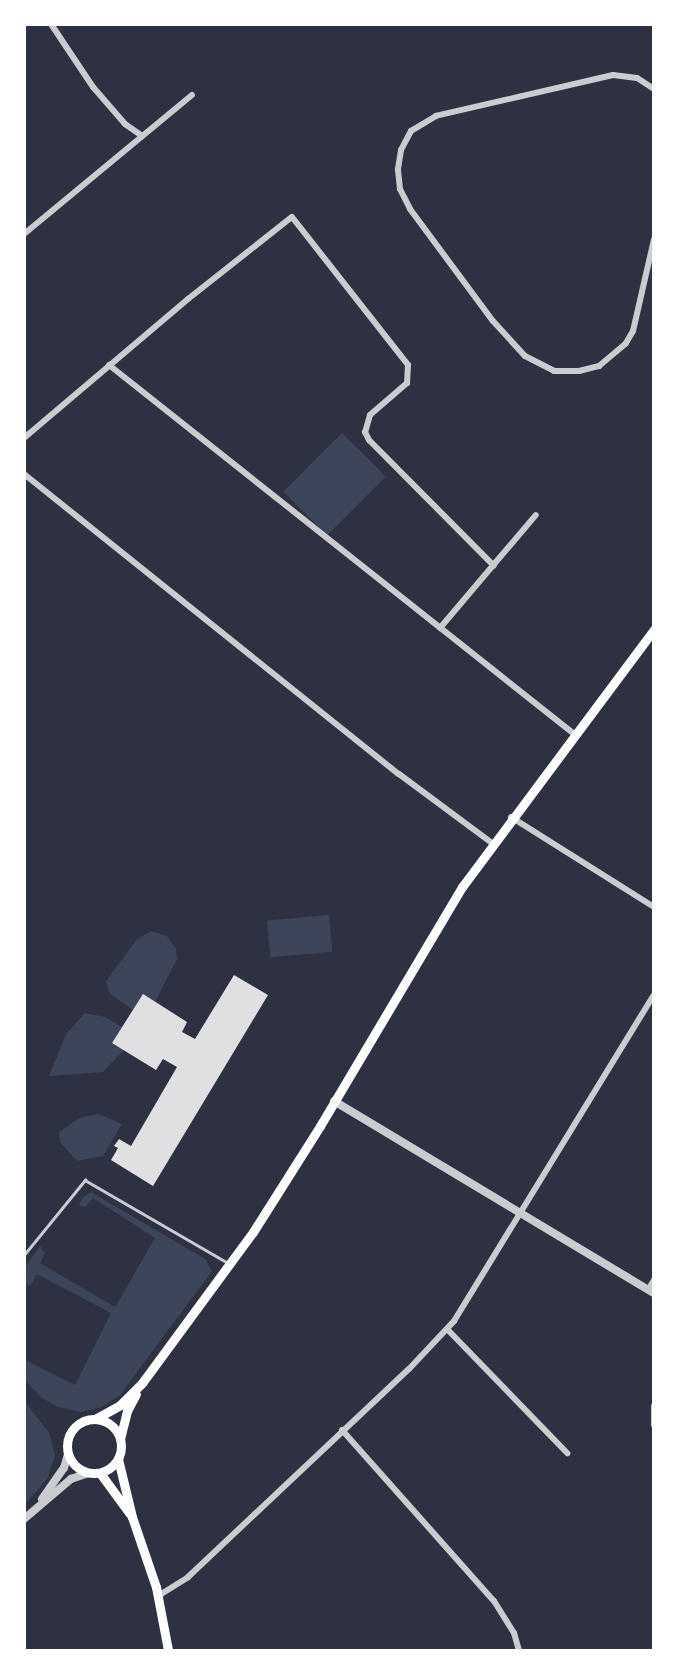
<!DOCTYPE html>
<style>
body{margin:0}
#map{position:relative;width:678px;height:1675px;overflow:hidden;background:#2d3142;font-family:"Fira Sans",sans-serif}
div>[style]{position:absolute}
.green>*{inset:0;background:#3c4559;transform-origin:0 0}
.building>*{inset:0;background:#e0e0e3}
.service>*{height:2.5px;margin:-1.25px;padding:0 1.25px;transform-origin:1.25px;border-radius:1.25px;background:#caccd0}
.minor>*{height:6px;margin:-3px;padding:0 3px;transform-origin:3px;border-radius:3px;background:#caccd0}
.tertiary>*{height:8px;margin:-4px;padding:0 4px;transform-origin:4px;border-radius:4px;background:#caccd0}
.secondary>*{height:9px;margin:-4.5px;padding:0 4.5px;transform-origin:4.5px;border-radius:4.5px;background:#fff}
.secondary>.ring{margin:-4.5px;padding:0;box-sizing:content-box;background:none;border:9px solid #fff;border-radius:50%}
span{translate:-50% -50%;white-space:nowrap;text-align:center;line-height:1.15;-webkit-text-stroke:7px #fff;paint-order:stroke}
.frame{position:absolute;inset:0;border:26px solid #fff;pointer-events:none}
</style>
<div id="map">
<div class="green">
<i style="left:342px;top:433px;width:62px;height:83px;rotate:45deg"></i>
<i style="left:329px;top:915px;width:37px;height:62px;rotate:85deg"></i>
<i style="clip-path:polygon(151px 931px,167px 936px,176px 949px,177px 959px,155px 1002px,133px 1010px,110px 994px,106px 981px,137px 939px)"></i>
<i style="clip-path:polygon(85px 1013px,105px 1017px,122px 1027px,112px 1043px,124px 1050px,103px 1072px,49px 1076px,66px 1034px)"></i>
<i style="clip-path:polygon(99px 1114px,122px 1124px,103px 1156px,77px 1161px,60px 1142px,59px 1132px,79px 1118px)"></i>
<i style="clip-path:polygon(91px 1192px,205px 1259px,212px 1271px,120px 1395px,102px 1407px,81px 1412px,58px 1407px,41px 1397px,25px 1380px,25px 1360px,75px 1385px,111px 1313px,37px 1274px,30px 1286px,25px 1283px,25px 1267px,40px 1246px,45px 1253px,40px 1263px,115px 1307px,155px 1238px,93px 1198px,85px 1207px,79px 1205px,83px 1197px)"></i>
<i style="clip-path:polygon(25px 1402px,50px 1434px,55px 1456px,47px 1479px,25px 1504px)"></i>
</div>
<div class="building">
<i style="clip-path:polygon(234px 975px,268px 995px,153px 1186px,111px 1160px,118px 1148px,114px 1146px,119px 1139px,131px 1146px,177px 1067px,163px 1059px,156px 1070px,112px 1043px,143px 994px,187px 1022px,182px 1032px,195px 1039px)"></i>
</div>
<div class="service">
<i style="left:24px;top:1255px;width:97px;rotate:-50.9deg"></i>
<i style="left:85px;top:1180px;width:165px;rotate:30.1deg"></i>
</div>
<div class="minor">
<i style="left:51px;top:24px;width:76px;rotate:56.3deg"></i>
<i style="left:93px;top:87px;width:49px;rotate:49.1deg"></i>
<i style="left:125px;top:124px;width:21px;rotate:35deg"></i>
<i style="left:654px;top:89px;width:20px;rotate:-147deg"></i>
<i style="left:637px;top:78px;width:24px;rotate:-173deg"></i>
<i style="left:613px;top:75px;width:182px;rotate:167deg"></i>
<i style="left:436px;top:116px;width:29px;rotate:149deg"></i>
<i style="left:411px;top:131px;width:21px;rotate:118deg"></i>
<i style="left:401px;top:150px;width:20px;rotate:99deg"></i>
<i style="left:398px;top:170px;width:19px;rotate:84deg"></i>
<i style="left:400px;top:189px;width:22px;rotate:63deg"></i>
<i style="left:410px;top:209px;width:139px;rotate:53.5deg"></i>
<i style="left:493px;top:321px;width:47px;rotate:47.6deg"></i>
<i style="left:525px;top:356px;width:33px;rotate:27deg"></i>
<i style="left:554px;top:371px;width:25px"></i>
<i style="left:579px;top:371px;width:21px;rotate:-14deg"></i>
<i style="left:599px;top:366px;width:35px;rotate:-40deg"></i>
<i style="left:626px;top:343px;width:14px;rotate:-60deg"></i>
<i style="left:633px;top:331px;width:94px;rotate:-77.1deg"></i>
<i style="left:24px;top:234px;width:218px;rotate:-39.6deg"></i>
<i style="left:109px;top:365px;width:594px;rotate:38.43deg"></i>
<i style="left:24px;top:438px;width:215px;rotate:-40.3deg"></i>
<i style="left:188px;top:299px;width:132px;rotate:-38.3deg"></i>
<i style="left:292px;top:217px;width:188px;rotate:51.9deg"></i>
<i style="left:408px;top:365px;width:18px;rotate:93deg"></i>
<i style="left:407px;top:383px;width:49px;rotate:139.1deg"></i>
<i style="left:370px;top:415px;width:18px;rotate:106deg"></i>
<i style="left:365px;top:432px;width:9px;rotate:63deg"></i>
<i style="left:369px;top:440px;width:177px;rotate:45.2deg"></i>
<i style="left:24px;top:474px;width:480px;rotate:38.7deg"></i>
<i style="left:399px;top:774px;width:116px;rotate:36.6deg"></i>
<i style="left:440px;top:628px;width:148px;rotate:-49.7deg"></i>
<i style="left:511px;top:817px;width:169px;rotate:32.2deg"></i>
<i style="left:648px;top:1290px;width:12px;rotate:-59deg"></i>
<i style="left:447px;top:1329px;width:173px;rotate:45.9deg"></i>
<i style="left:654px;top:1406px;width:19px;rotate:90deg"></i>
<i style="left:342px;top:1430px;width:229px;rotate:48.4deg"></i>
<i style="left:494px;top:1601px;width:38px;rotate:58deg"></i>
<i style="left:514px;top:1633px;width:18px;rotate:74deg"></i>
<i style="left:158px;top:1596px;width:36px;rotate:-32deg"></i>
<i style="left:188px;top:1577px;width:303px;rotate:-43.3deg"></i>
<i style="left:409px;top:1369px;width:66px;rotate:-46.8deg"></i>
<i style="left:454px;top:1321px;width:382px;rotate:-58.5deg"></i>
</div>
<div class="tertiary">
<i style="left:334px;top:1101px;width:373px;rotate:31deg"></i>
<i style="left:42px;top:1499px;width:38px;rotate:-55deg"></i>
<i style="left:64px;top:1468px;width:15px;rotate:-74deg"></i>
<i style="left:24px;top:1519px;width:62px;rotate:-40.4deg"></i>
<i style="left:71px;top:1479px;width:18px;rotate:-19deg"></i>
</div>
<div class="secondary">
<i style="left:95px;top:1419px;width:29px;rotate:-29deg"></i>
<i style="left:120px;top:1405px;width:31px;rotate:-45deg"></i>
<i style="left:142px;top:1383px;width:187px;rotate:-53.7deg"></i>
<i style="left:253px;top:1232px;width:125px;rotate:-57.7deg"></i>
<i style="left:320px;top:1126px;width:278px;rotate:-59.3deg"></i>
<i style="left:462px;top:887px;width:322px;rotate:-53.3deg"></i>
<i class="ring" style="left:67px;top:1419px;width:45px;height:45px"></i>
<i style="left:120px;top:1439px;width:29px;rotate:-76deg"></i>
<i style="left:127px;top:1411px;width:19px;rotate:-62deg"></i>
<i style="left:118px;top:1459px;width:60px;rotate:76.4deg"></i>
<i style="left:132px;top:1517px;width:74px;rotate:71.1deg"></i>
<i style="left:156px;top:1587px;width:64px;rotate:79.2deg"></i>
<i style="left:100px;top:1473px;width:51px;rotate:53.8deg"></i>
</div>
<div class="frame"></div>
</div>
